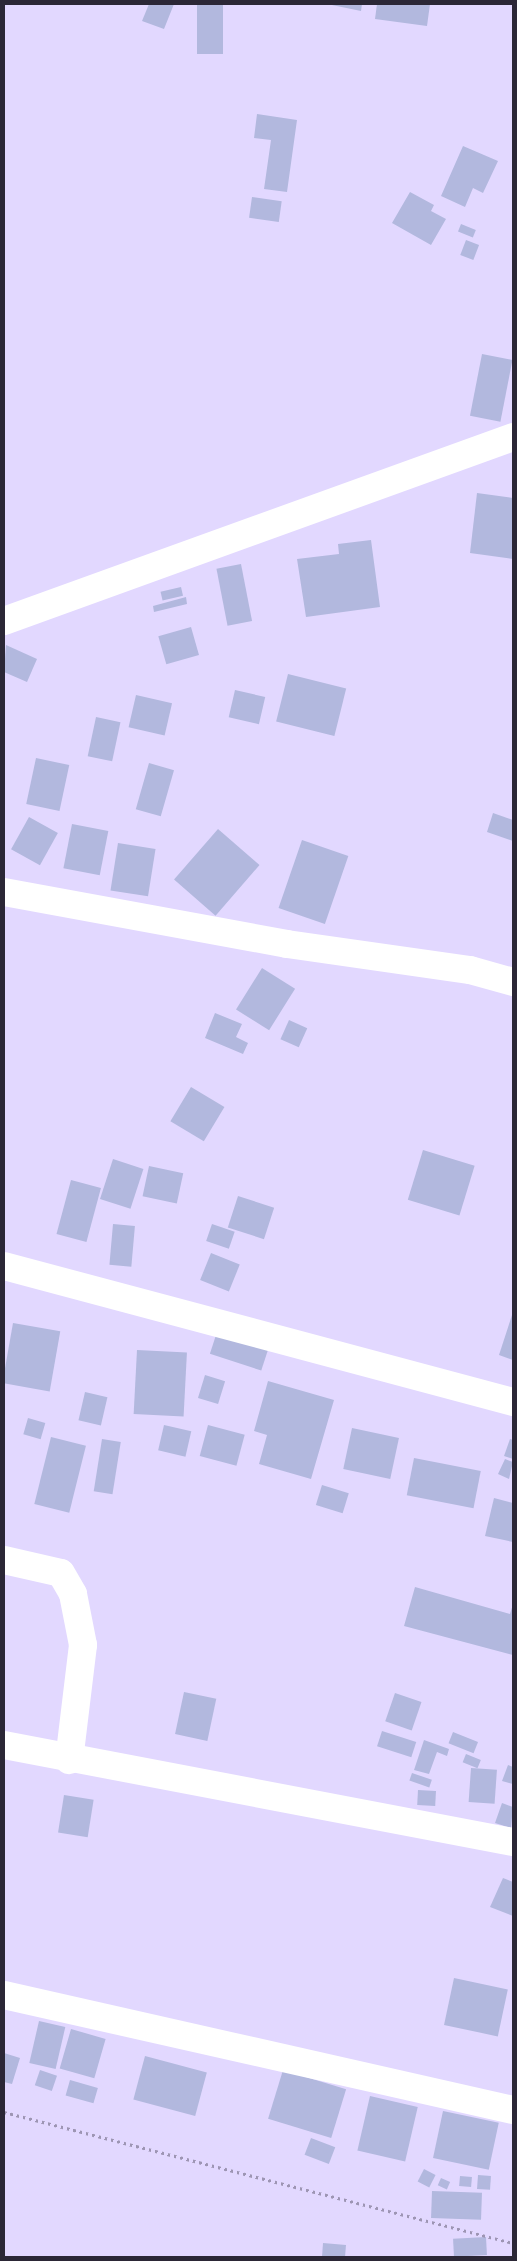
<!DOCTYPE html>
<style>
body{margin:0}
#map{position:relative;width:517px;height:2261px;overflow:hidden;background:#e2d8ff;font-family:"Asap Condensed",sans-serif}
div>[style]{position:absolute}
.building>*{inset:0;background:#b2b8de;transform-origin:0 0}
.path>*{height:3px;margin-top:-1.5px;transform-origin:0;background:repeating-linear-gradient(90deg,#9d95b3 0 2.5px,transparent 0 6.5px)}
.minor>*{height:28px;margin:-14px;padding:0 14px;transform-origin:14px;border-radius:14px;background:#fff}
span{translate:-50% -50%;white-space:nowrap;text-align:center;line-height:1.15;-webkit-text-stroke:5px #ede9f9;paint-order:stroke}
.frame{position:absolute;inset:0;border:5px solid #2b2736;pointer-events:none}
</style>
<div id="map">
<div class="building">
<i style="clip-path:polygon(149px 4px,174px 4px,164px 29px,142px 21px)"></i>
<i style="left:197px;top:4px;width:26px;height:50px"></i>
<i style="clip-path:polygon(327px 4px,362px 4px,361px 11px)"></i>
<i style="clip-path:polygon(377px 4px,430px 4px,427px 26px,375px 19px)"></i>
<i style="clip-path:polygon(257px 114px,297px 120px,287px 192px,264px 189px,271px 140px,254px 138px)"></i>
<i style="clip-path:polygon(463px 146px,498px 161px,483px 193px,473px 188px,465px 207px,441px 196px)"></i>
<i style="clip-path:polygon(410px 192px,434px 205px,431px 211px,446px 219px,431px 245px,392px 223px)"></i>
<i style="left:252px;top:197px;width:30px;height:21px;rotate:8deg"></i>
<i style="left:461px;top:224px;width:16px;height:8px;rotate:22deg"></i>
<i style="left:466px;top:240px;width:14px;height:16px;rotate:21deg"></i>
<i style="left:482px;top:354px;width:31px;height:63px;rotate:11deg"></i>
<i style="clip-path:polygon(477px 493px,513px 498px,513px 559px,470px 553px)"></i>
<i style="clip-path:polygon(371px 540px,380px 607px,306px 617px,297px 559px,339px 554px,338px 544px)"></i>
<i style="left:241px;top:564px;width:58px;height:25px;rotate:79deg"></i>
<i style="left:181px;top:587px;width:9px;height:21px;rotate:77deg"></i>
<i style="clip-path:polygon(186px 597px,187px 604px,154px 612px,153px 606px)"></i>
<i style="left:191px;top:627px;width:29px;height:34px;rotate:74deg"></i>
<i style="clip-path:polygon(6px 645px,37px 659px,27px 682px,4px 672px)"></i>
<i style="left:288px;top:674px;width:60px;height:49px;rotate:14deg"></i>
<i style="left:235px;top:690px;width:31px;height:28px;rotate:13deg"></i>
<i style="left:136px;top:695px;width:37px;height:33px;rotate:13deg"></i>
<i style="left:96px;top:717px;width:25px;height:40px;rotate:12deg"></i>
<i style="left:36px;top:758px;width:34px;height:47px;rotate:12deg"></i>
<i style="left:149px;top:763px;width:26px;height:48px;rotate:16deg"></i>
<i style="clip-path:polygon(493px 813px,513px 820px,513px 841px,487px 832px)"></i>
<i style="left:29px;top:817px;width:33px;height:37px;rotate:29deg"></i>
<i style="left:72px;top:824px;width:37px;height:45px;rotate:11deg"></i>
<i style="left:218px;top:829px;width:55px;height:67px;rotate:41deg"></i>
<i style="left:302px;top:840px;width:49px;height:72px;rotate:19deg"></i>
<i style="left:118px;top:843px;width:38px;height:48px;rotate:9deg"></i>
<i style="left:262px;top:968px;width:39px;height:49px;rotate:32deg"></i>
<i style="clip-path:polygon(215px 1013px,242px 1024px,236px 1037px,248px 1043px,243px 1054px,205px 1038px)"></i>
<i style="left:289px;top:1020px;width:20px;height:21px;rotate:24deg"></i>
<i style="left:191px;top:1087px;width:39px;height:40px;rotate:31deg"></i>
<i style="left:423px;top:1150px;width:54px;height:52px;rotate:17deg"></i>
<i style="left:113px;top:1159px;width:32px;height:42px;rotate:18deg"></i>
<i style="left:149px;top:1166px;width:35px;height:31px;rotate:12deg"></i>
<i style="left:71px;top:1180px;width:31px;height:56px;rotate:15deg"></i>
<i style="left:238px;top:1196px;width:38px;height:33px;rotate:18deg"></i>
<i style="left:113px;top:1224px;width:22px;height:41px;rotate:5deg"></i>
<i style="left:212px;top:1224px;width:24px;height:18px;rotate:19deg"></i>
<i style="left:211px;top:1253px;width:31px;height:29px;rotate:22deg"></i>
<i style="clip-path:polygon(513px 1312px,513px 1360px,499px 1355px)"></i>
<i style="left:13px;top:1323px;width:48px;height:61px;rotate:10deg"></i>
<i style="left:217px;top:1332px;width:54px;height:23px;rotate:18deg"></i>
<i style="left:137px;top:1350px;width:50px;height:64px;rotate:3deg"></i>
<i style="left:205px;top:1375px;width:21px;height:24px;rotate:17deg"></i>
<i style="clip-path:polygon(268px 1381px,334px 1400px,311px 1479px,259px 1464px,267px 1435px,254px 1431px)"></i>
<i style="left:85px;top:1392px;width:23px;height:29px;rotate:13deg"></i>
<i style="left:28px;top:1418px;width:18px;height:17px;rotate:16deg"></i>
<i style="left:164px;top:1425px;width:28px;height:26px;rotate:13deg"></i>
<i style="left:208px;top:1425px;width:38px;height:32px;rotate:15deg"></i>
<i style="left:352px;top:1428px;width:48px;height:42px;rotate:12deg"></i>
<i style="left:51px;top:1437px;width:36px;height:69px;rotate:14deg"></i>
<i style="left:102px;top:1439px;width:19px;height:53px;rotate:9deg"></i>
<i style="clip-path:polygon(510px 1439px,513px 1440px,513px 1459px,504px 1456px)"></i>
<i style="left:414px;top:1458px;width:68px;height:38px;rotate:11deg"></i>
<i style="clip-path:polygon(505px 1459px,513px 1462px,509px 1479px,498px 1474px)"></i>
<i style="left:322px;top:1485px;width:28px;height:21px;rotate:17deg"></i>
<i style="clip-path:polygon(494px 1498px,513px 1503px,513px 1542px,485px 1536px)"></i>
<i style="clip-path:polygon(415px 1587px,510px 1614px,513px 1604px,513px 1655px,404px 1626px)"></i>
<i style="left:184px;top:1692px;width:33px;height:43px;rotate:12deg"></i>
<i style="left:395px;top:1693px;width:28px;height:30px;rotate:19deg"></i>
<i style="left:382px;top:1731px;width:36px;height:16px;rotate:18deg"></i>
<i style="left:453px;top:1732px;width:27px;height:12px;rotate:22deg"></i>
<i style="clip-path:polygon(424px 1740px,449px 1749px,447px 1756px,437px 1752px,429px 1774px,414px 1770px)"></i>
<i style="left:466px;top:1754px;width:16px;height:9px;rotate:22deg"></i>
<i style="clip-path:polygon(508px 1765px,513px 1767px,513px 1784px,502px 1781px)"></i>
<i style="left:471px;top:1768px;width:26px;height:34px;rotate:4deg"></i>
<i style="left:412px;top:1773px;width:21px;height:8px;rotate:19deg"></i>
<i style="left:418px;top:1790px;width:18px;height:15px;rotate:3deg"></i>
<i style="left:64px;top:1795px;width:30px;height:38px;rotate:9deg"></i>
<i style="clip-path:polygon(502px 1803px,513px 1807px,511px 1828px,495px 1823px)"></i>
<i style="clip-path:polygon(503px 1878px,513px 1882px,513px 1916px,490px 1907px)"></i>
<i style="left:454px;top:1978px;width:55px;height:48px;rotate:12deg"></i>
<i style="left:39px;top:2021px;width:27px;height:43px;rotate:13deg"></i>
<i style="left:71px;top:2029px;width:36px;height:41px;rotate:16deg"></i>
<i style="clip-path:polygon(4px 2053px,20px 2058px,12px 2084px,4px 2082px)"></i>
<i style="left:145px;top:2056px;width:64px;height:45px;rotate:15deg"></i>
<i style="left:40px;top:2070px;width:18px;height:16px;rotate:19deg"></i>
<i style="left:283px;top:2070px;width:66px;height:51px;rotate:17deg"></i>
<i style="left:70px;top:2080px;width:29px;height:16px;rotate:16deg"></i>
<i style="left:370px;top:2096px;width:49px;height:56px;rotate:13deg"></i>
<i style="left:443px;top:2111px;width:57px;height:48px;rotate:12deg"></i>
<i style="left:311px;top:2138px;width:26px;height:18px;rotate:21deg"></i>
<i style="left:424px;top:2169px;width:13px;height:14px;rotate:27deg"></i>
<i style="left:478px;top:2175px;width:13px;height:14px;rotate:4deg"></i>
<i style="left:460px;top:2176px;width:12px;height:10px;rotate:5deg"></i>
<i style="left:441px;top:2178px;width:10px;height:8px;rotate:24deg"></i>
<i style="left:432px;top:2191px;width:50px;height:27px;rotate:2deg"></i>
<i style="left:486px;top:2237px;width:18px;height:33px;rotate:87deg"></i>
<i style="clip-path:polygon(323px 2243px,346px 2245px,345px 2257px,322px 2257px)"></i>
</div>
<div class="path">
<i style="left:4px;top:2112px;width:526px;rotate:14.43deg"></i>
</div>
<div class="minor">
<i style="left:4px;top:621px;width:541px;rotate:-19.87deg"></i>
<i style="left:4px;top:892px;width:288px;rotate:10.4deg"></i>
<i style="left:287px;top:944px;width:185px;rotate:8.1deg"></i>
<i style="left:470px;top:970px;width:45px;rotate:15.6deg"></i>
<i style="left:4px;top:1266px;width:527px;rotate:14.96deg"></i>
<i style="left:4px;top:1560px;width:58px;rotate:12.8deg"></i>
<i style="left:61px;top:1573px;width:24px;rotate:60deg"></i>
<i style="left:73px;top:1594px;width:52px;rotate:78.9deg"></i>
<i style="left:83px;top:1645px;width:116px;rotate:96.9deg"></i>
<i style="left:4px;top:1745px;width:518px;rotate:10.79deg"></i>
<i style="left:4px;top:1995px;width:522px;rotate:12.73deg"></i>
</div>
<div class="frame"></div>
</div>
